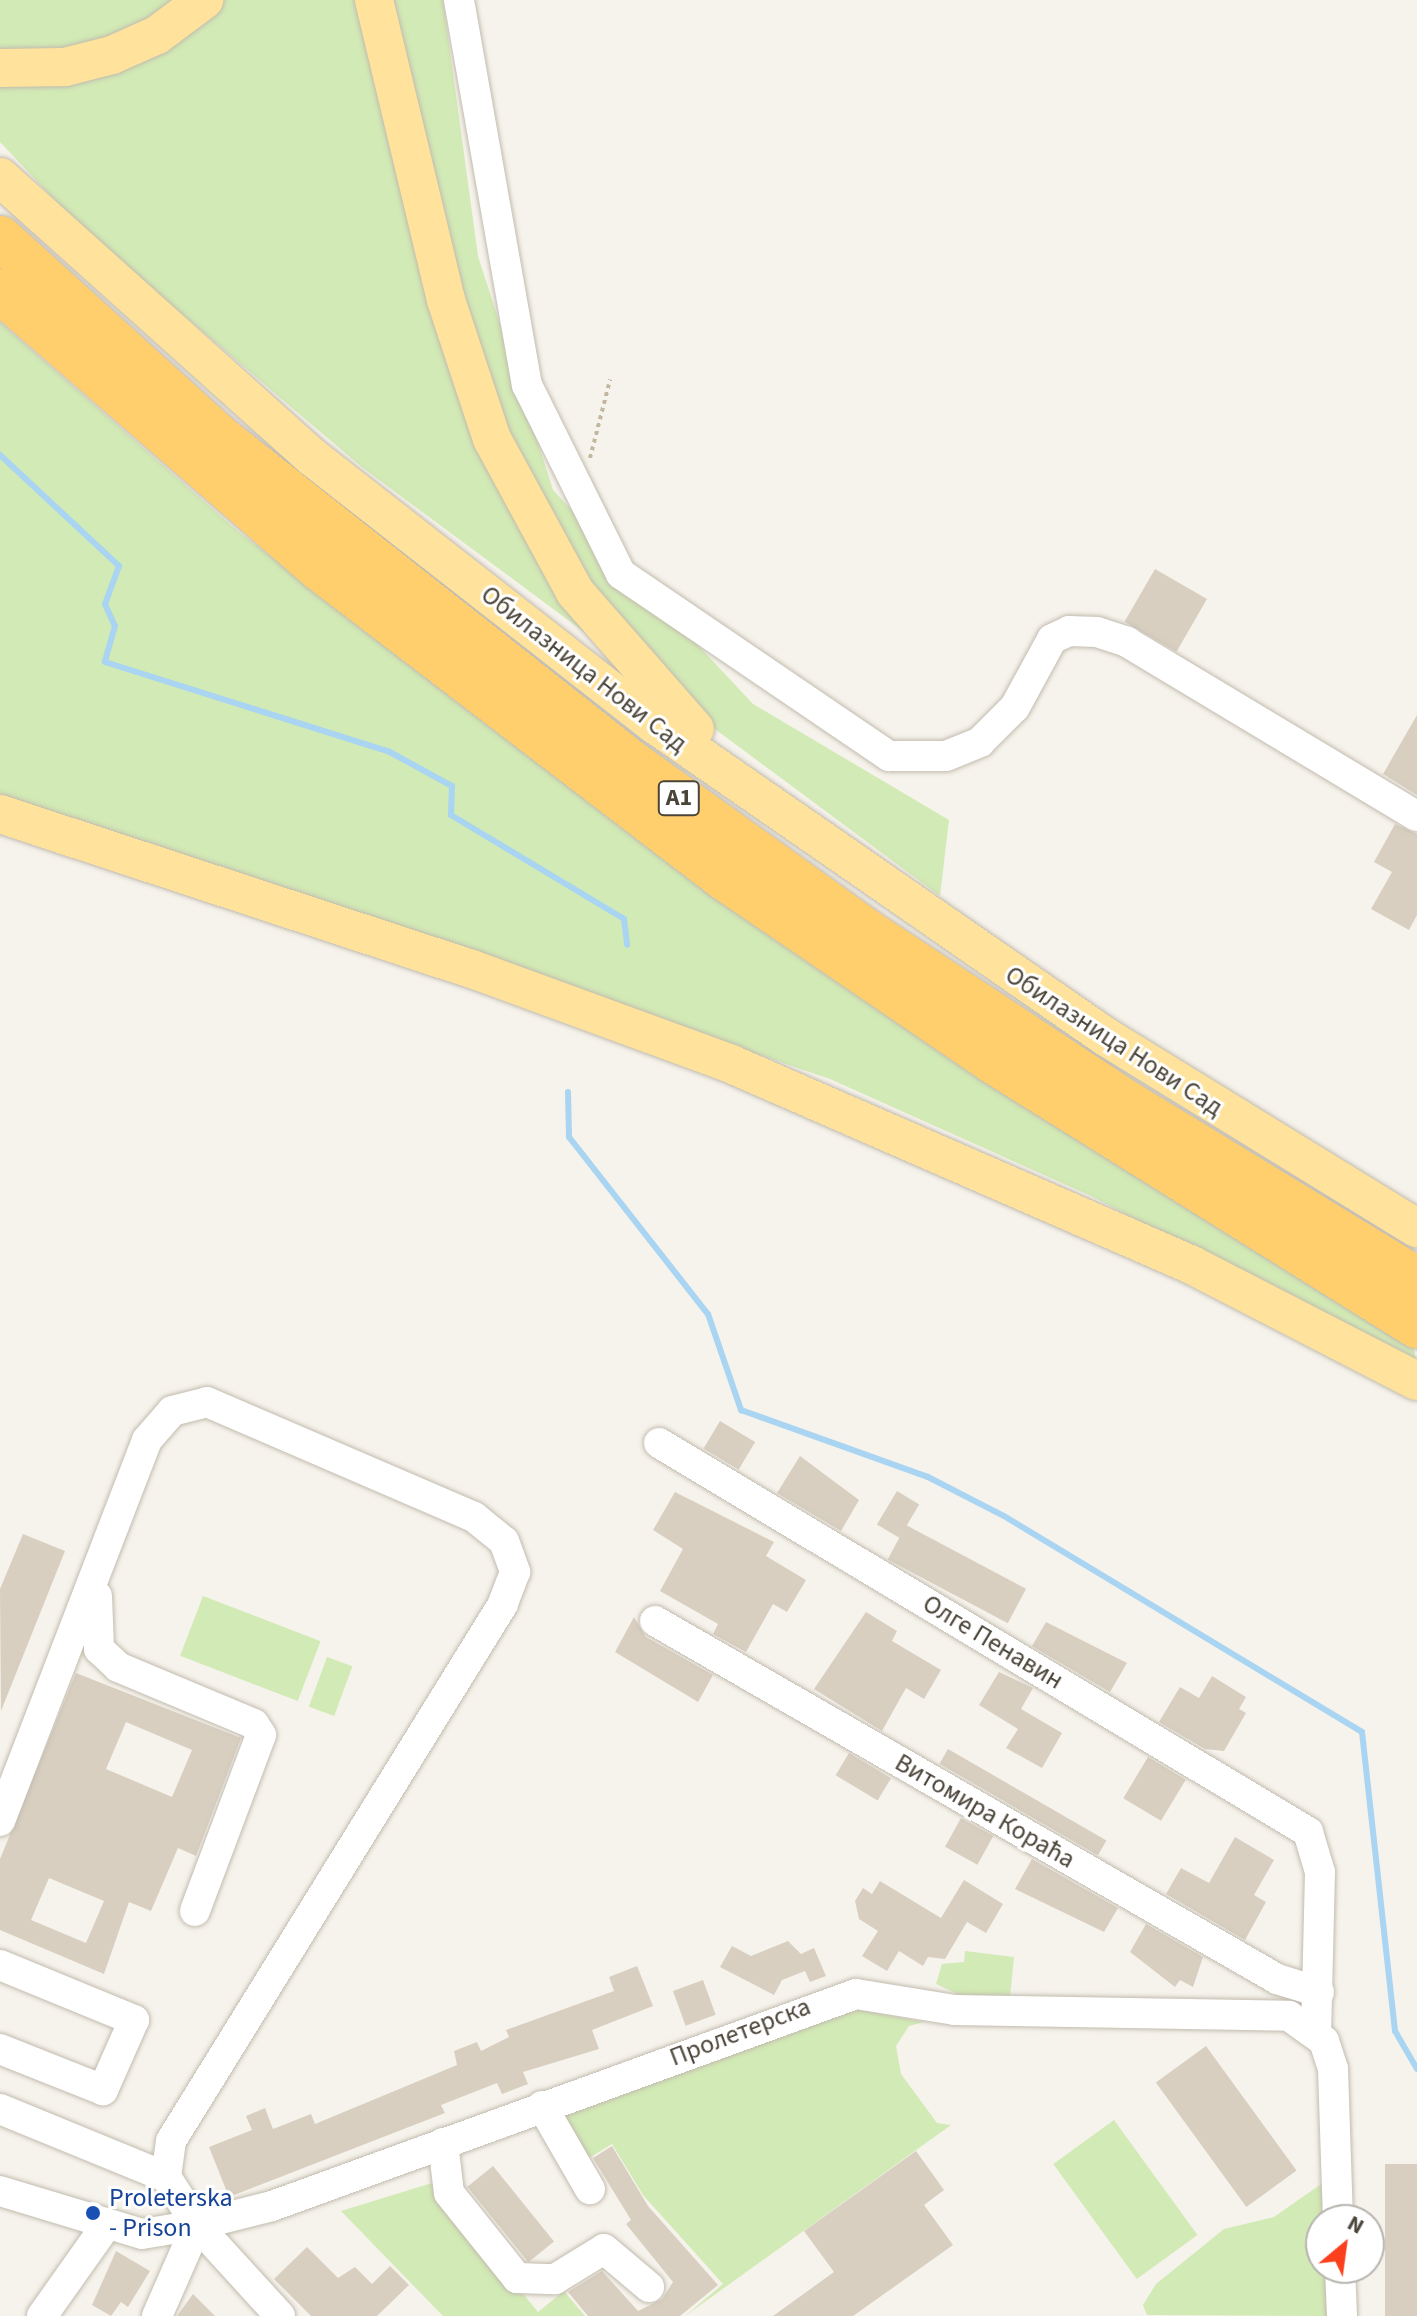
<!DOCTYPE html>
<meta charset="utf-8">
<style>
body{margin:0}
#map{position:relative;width:1417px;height:2316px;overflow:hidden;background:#f6f3ec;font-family:"Source Sans 3",sans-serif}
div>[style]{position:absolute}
.green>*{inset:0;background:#d2eab5;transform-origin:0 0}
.stream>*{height:6px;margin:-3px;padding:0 3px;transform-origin:3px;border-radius:3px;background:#a9d4f2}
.building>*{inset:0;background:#d8cfc1;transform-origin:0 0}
.path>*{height:4px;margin-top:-2px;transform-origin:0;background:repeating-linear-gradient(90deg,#c4b79f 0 4px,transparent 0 8px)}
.roads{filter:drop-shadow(0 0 2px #c2bbae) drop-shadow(0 0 2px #c2bbae)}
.minor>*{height:30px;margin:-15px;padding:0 15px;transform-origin:15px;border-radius:15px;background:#fff}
.major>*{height:38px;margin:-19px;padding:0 19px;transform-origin:19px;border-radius:19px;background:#ffe39c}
.highway>*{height:44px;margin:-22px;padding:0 22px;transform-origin:22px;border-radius:22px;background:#ffcf6e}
.dots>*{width:22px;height:22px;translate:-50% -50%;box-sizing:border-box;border:4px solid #fff;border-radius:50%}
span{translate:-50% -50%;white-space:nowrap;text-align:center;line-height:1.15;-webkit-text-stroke:6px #fff;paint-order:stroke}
.shield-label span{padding:2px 6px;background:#fff;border:2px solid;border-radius:6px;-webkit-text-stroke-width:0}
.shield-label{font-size:24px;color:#4b4439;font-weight:700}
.street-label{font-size:26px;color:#4b4439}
.transit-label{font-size:26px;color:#164399}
.left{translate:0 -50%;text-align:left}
.north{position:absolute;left:1305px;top:2204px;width:80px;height:80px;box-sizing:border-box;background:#fff;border:2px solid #b7b4b0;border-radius:50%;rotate:29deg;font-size:22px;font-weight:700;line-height:32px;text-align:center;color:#4b4439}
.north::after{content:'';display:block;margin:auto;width:28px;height:36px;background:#fc3f1d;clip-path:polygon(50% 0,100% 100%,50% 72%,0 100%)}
</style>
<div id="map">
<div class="green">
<i style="clip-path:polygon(0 0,443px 0,478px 256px,553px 490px,753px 704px,949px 820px,940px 896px,363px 468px,84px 231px,0 142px)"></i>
<i style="clip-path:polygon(0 322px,239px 532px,604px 810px,986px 1081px,1414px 1349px,1417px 1367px,1091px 1196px,830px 1079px,0 795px)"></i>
<i style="left:203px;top:1596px;width:126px;height:64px;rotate:21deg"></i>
<i style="left:327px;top:1657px;width:27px;height:53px;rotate:20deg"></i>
<i style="clip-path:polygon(965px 1951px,1014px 1957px,1010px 1997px,964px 1997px,936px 1984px,942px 1964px,964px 1962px)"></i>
<i style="clip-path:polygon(849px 2008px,924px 2022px,909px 2026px,896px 2046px,901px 2074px,937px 2123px,951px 2125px,685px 2316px,723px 2284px,643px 2195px,612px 2144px,584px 2161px,565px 2114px)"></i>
<i style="left:1114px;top:2120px;width:142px;height:75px;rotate:54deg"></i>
<i style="clip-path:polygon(1324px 2182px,1327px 2316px,1147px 2315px,1143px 2305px,1156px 2284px,1224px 2229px,1274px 2217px)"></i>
<i style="clip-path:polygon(432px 2183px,538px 2312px,564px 2291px,585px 2316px,443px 2316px,341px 2211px)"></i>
</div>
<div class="stream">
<i style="left:0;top:455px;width:163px;rotate:43deg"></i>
<i style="left:119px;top:566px;width:40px;rotate:110.2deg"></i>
<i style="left:105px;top:604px;width:24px;rotate:66deg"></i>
<i style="left:115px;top:626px;width:37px;rotate:106deg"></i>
<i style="left:105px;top:662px;width:297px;rotate:17.5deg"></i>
<i style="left:388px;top:751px;width:73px;rotate:28.7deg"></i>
<i style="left:452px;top:786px;width:29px;rotate:92deg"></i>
<i style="left:451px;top:815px;width:202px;rotate:31deg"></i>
<i style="left:624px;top:919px;width:26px;rotate:83deg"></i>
<i style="left:568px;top:1092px;width:45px;rotate:88.7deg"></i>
<i style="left:569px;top:1137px;width:225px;rotate:51.9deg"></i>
<i style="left:708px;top:1314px;width:102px;rotate:71deg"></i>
<i style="left:741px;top:1410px;width:199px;rotate:19.7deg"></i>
<i style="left:928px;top:1477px;width:85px;rotate:27.2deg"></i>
<i style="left:1004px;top:1516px;width:418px;rotate:31.1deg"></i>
<i style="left:1362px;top:1732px;width:301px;rotate:83.7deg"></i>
<i style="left:1395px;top:2031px;width:44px;rotate:59.9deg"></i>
</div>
<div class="building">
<i style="left:1155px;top:569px;width:60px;height:61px;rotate:30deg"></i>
<i style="clip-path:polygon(1417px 715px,1417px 795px,1383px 774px)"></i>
<i style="clip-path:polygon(1395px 824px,1417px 834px,1417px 915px,1409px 930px,1371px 909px,1392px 872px,1374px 862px)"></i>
<i style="left:720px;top:1421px;width:41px;height:32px;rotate:31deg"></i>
<i style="clip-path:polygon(800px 1456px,859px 1500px,841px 1531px,777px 1493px)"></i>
<i style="left:897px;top:1491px;width:26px;height:39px;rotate:31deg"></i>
<i style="clip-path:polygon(675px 1492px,774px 1542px,766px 1556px,806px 1580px,787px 1612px,773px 1604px,746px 1652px,713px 1634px,718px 1624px,660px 1591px,683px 1549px,653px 1530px)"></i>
<i style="left:906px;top:1525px;width:136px;height:39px;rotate:28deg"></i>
<i style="clip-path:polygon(23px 1534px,65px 1551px,1px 1711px,0 1589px)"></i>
<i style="clip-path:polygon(866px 1612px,897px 1631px,892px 1641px,941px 1670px,924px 1699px,906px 1688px,882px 1731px,814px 1689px)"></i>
<i style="clip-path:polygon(634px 1617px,646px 1637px,713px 1675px,698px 1702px,615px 1652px)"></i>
<i style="clip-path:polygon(1046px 1622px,1127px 1663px,1110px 1692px,1032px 1646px)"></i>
<i style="clip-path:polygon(999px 1672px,1033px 1688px,1021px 1709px,1062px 1733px,1042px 1768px,1006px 1748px,1018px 1729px,979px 1705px)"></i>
<i style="clip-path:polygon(evenodd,76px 1673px,241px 1738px,196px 1856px,178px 1848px,151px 1911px,129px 1902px,104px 1974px,0 1930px,0 1859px,76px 1673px,126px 1722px,192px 1750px,172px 1797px,106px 1769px,126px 1722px,76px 1673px,49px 1878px,104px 1901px,86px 1943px,31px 1920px,49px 1878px)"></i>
<i style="clip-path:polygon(1212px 1676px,1246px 1697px,1239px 1709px,1246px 1713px,1224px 1751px,1205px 1749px,1159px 1722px,1180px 1687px,1199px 1698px)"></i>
<i style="left:948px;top:1749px;width:183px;height:17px;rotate:30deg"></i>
<i style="left:849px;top:1753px;width:49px;height:26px;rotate:31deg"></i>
<i style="left:1148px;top:1757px;width:44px;height:48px;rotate:31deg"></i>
<i style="left:961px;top:1818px;width:37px;height:33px;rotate:29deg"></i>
<i style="clip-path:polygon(1235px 1837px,1274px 1860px,1254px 1895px,1266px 1902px,1245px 1940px,1166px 1894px,1181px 1868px,1209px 1883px)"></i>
<i style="clip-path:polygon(1032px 1859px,1118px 1908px,1104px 1932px,1015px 1889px)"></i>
<i style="clip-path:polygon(964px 1880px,1003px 1904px,986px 1933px,967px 1922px,945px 1959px,928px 1957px,923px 1966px,899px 1951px,887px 1971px,862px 1956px,878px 1931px,859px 1919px,855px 1901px,863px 1888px,872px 1894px,880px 1881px,941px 1918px)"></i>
<i style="clip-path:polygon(1146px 1924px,1203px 1957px,1193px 1987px,1180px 1980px,1175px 1987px,1130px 1952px)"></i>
<i style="clip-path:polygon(788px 1941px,801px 1954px,814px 1948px,826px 1976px,810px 1982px,805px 1971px,782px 1980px,774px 1995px,720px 1967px,732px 1946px,751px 1956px)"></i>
<i style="clip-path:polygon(637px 1966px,653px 2006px,592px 2030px,599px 2049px,523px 2072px,528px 2084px,502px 2094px,497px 2083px,441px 2105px,445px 2113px,229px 2197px,209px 2147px,252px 2130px,246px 2116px,265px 2108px,273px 2129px,311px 2114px,315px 2124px,457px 2065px,454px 2051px,477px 2042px,481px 2051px,509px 2037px,506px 2030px,614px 1991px,609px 1977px)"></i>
<i style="left:703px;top:1980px;width:37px;height:32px;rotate:70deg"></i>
<i style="left:1206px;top:2046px;width:154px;height:62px;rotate:54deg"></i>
<i style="clip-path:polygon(612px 2146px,648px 2206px,718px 2285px,680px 2316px,588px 2316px,568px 2292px,602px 2271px,638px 2311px,662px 2299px,673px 2282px,626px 2224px,631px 2220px,593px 2158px)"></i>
<i style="clip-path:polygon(916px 2151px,944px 2190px,924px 2205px,953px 2245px,853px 2316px,773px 2316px,834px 2272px,804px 2231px)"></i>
<i style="left:1417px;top:2164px;width:152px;height:32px;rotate:90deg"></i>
<i style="left:493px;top:2166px;width:97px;height:33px;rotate:51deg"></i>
<i style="clip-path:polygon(307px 2247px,338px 2278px,355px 2267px,372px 2284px,390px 2266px,409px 2285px,377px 2316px,311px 2316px,274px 2279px)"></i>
<i style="clip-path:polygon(116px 2251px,150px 2271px,128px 2307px,121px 2302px,111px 2316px,92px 2305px)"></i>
<i style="clip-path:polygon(193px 2294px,215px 2316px,177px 2316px)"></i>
</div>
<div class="path">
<i style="left:590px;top:458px;width:81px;rotate:-75.6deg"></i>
</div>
<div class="roads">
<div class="minor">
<i style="left:459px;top:0;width:391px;rotate:80deg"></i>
<i style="left:527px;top:385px;width:211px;rotate:63.6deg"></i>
<i style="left:621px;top:574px;width:324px;rotate:34.2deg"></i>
<i style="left:889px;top:756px;width:57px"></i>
<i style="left:946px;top:756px;width:37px;rotate:-22deg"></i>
<i style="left:980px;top:742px;width:49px;rotate:-45deg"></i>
<i style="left:1015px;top:707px;width:77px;rotate:-61.4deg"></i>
<i style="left:1052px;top:639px;width:19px;rotate:-25deg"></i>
<i style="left:1069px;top:631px;width:28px;rotate:2deg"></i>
<i style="left:1097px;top:632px;width:32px;rotate:18deg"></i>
<i style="left:1127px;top:642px;width:338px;rotate:31deg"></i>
<i style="left:659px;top:1443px;width:757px;rotate:30.94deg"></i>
<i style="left:1308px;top:1832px;width:42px;rotate:73.3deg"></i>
<i style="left:1320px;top:1872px;width:160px;rotate:91.4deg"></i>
<i style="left:97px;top:1596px;width:53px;rotate:87.8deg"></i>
<i style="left:99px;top:1649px;width:26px;rotate:43deg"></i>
<i style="left:118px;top:1667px;width:147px;rotate:22.7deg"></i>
<i style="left:254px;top:1724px;width:13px;rotate:58deg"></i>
<i style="left:261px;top:1735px;width:188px;rotate:110.6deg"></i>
<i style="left:655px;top:1621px;width:718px;rotate:29.92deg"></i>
<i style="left:1277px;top:1979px;width:44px;rotate:17.2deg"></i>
<i style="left:0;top:1821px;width:408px;rotate:-68.9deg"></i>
<i style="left:147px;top:1440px;width:38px;rotate:-49deg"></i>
<i style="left:172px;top:1411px;width:36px;rotate:-14deg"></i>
<i style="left:207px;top:1402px;width:291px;rotate:23.3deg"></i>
<i style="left:474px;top:1517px;width:38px;rotate:39deg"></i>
<i style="left:504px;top:1541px;width:33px;rotate:70deg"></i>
<i style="left:515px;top:1572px;width:34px;rotate:111deg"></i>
<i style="left:503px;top:1604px;width:631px;rotate:121.73deg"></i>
<i style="left:171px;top:2141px;width:36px;rotate:98deg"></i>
<i style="left:0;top:1965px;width:145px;rotate:22.3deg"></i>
<i style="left:134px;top:2020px;width:77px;rotate:113.9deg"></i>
<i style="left:103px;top:2090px;width:111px;rotate:-158.3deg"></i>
<i style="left:542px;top:2106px;width:96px;rotate:60deg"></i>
<i style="left:0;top:2109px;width:179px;rotate:22.3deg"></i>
<i style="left:166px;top:2177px;width:57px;rotate:57.1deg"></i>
<i style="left:197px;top:2225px;width:123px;rotate:47.6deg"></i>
<i style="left:443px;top:2143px;width:50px;rotate:83.2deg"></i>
<i style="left:449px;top:2193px;width:109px;rotate:51.3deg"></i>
<i style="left:517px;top:2278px;width:38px;rotate:2deg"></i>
<i style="left:555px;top:2279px;width:57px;rotate:-31.5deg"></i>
<i style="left:604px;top:2249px;width:59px;rotate:40.2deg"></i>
<i style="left:0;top:2191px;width:148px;rotate:16.8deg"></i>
<i style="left:142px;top:2234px;width:56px;rotate:-9.3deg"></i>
<i style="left:197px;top:2225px;width:77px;rotate:-14.2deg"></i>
<i style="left:272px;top:2206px;width:621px;rotate:-19.95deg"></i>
<i style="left:856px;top:1994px;width:100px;rotate:9.2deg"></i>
<i style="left:955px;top:2010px;width:334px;rotate:1deg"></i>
<i style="left:1289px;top:2016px;width:43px;rotate:35.5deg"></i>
<i style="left:1324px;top:2041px;width:29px;rotate:72deg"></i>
<i style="left:1333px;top:2069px;width:151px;rotate:88.1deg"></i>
<i style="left:1340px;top:2268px;width:48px;rotate:87.6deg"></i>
<i style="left:42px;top:2316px;width:109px;rotate:-54.7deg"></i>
<i style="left:157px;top:2316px;width:99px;rotate:-66.3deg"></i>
</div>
<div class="major">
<i style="left:374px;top:0;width:309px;rotate:76.5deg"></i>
<i style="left:446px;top:300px;width:146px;rotate:71.7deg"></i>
<i style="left:492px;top:439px;width:174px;rotate:61.5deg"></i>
<i style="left:575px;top:592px;width:182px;rotate:48.8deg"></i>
<i style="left:0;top:68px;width:65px;rotate:-0.9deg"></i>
<i style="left:65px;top:67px;width:49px;rotate:-14.3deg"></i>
<i style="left:112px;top:55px;width:49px;rotate:-24deg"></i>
<i style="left:157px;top:35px;width:59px;rotate:-36.7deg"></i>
<i style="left:0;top:177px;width:419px;rotate:41.9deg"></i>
<i style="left:312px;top:457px;width:434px;rotate:38deg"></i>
<i style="left:654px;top:724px;width:550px;rotate:34.7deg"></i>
<i style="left:1106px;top:1037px;width:365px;rotate:31.6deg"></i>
<i style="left:0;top:814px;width:497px;rotate:18.2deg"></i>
<i style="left:472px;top:969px;width:276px;rotate:20.1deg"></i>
<i style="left:731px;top:1064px;width:503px;rotate:23.56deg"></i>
<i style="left:1192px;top:1265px;width:253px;rotate:27.3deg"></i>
</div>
<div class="highway">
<i style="left:0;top:238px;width:301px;rotate:42.2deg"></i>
<i style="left:223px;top:440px;width:521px;rotate:38.3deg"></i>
<i style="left:632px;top:763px;width:287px;rotate:35.6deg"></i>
<i style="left:865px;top:930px;width:316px;rotate:33.4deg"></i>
<i style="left:1129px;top:1104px;width:337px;rotate:31.3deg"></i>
<i style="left:0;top:291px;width:424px;rotate:41deg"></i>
<i style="left:320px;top:569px;width:509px;rotate:37.41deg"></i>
<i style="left:724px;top:878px;width:327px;rotate:34.3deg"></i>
<i style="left:994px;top:1062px;width:499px;rotate:32deg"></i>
</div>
</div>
<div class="dots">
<i style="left:93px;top:2213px;background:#1a4fb4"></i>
</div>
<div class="shield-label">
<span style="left:679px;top:798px">A1</span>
</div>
<div class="street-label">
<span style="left:584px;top:669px;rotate:38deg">Обилазница Нови Сад</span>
<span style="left:1114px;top:1041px;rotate:33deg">Обилазница Нови Сад</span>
<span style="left:993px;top:1642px;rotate:31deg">Олге Пенавин</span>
<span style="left:985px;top:1811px;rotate:30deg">Витомира Кораћа</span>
<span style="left:740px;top:2032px;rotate:-21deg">Пролетерска</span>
</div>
<div class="transit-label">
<span class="left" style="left:109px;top:2213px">Proleterska<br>- Prison</span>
</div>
<div class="north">N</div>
</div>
